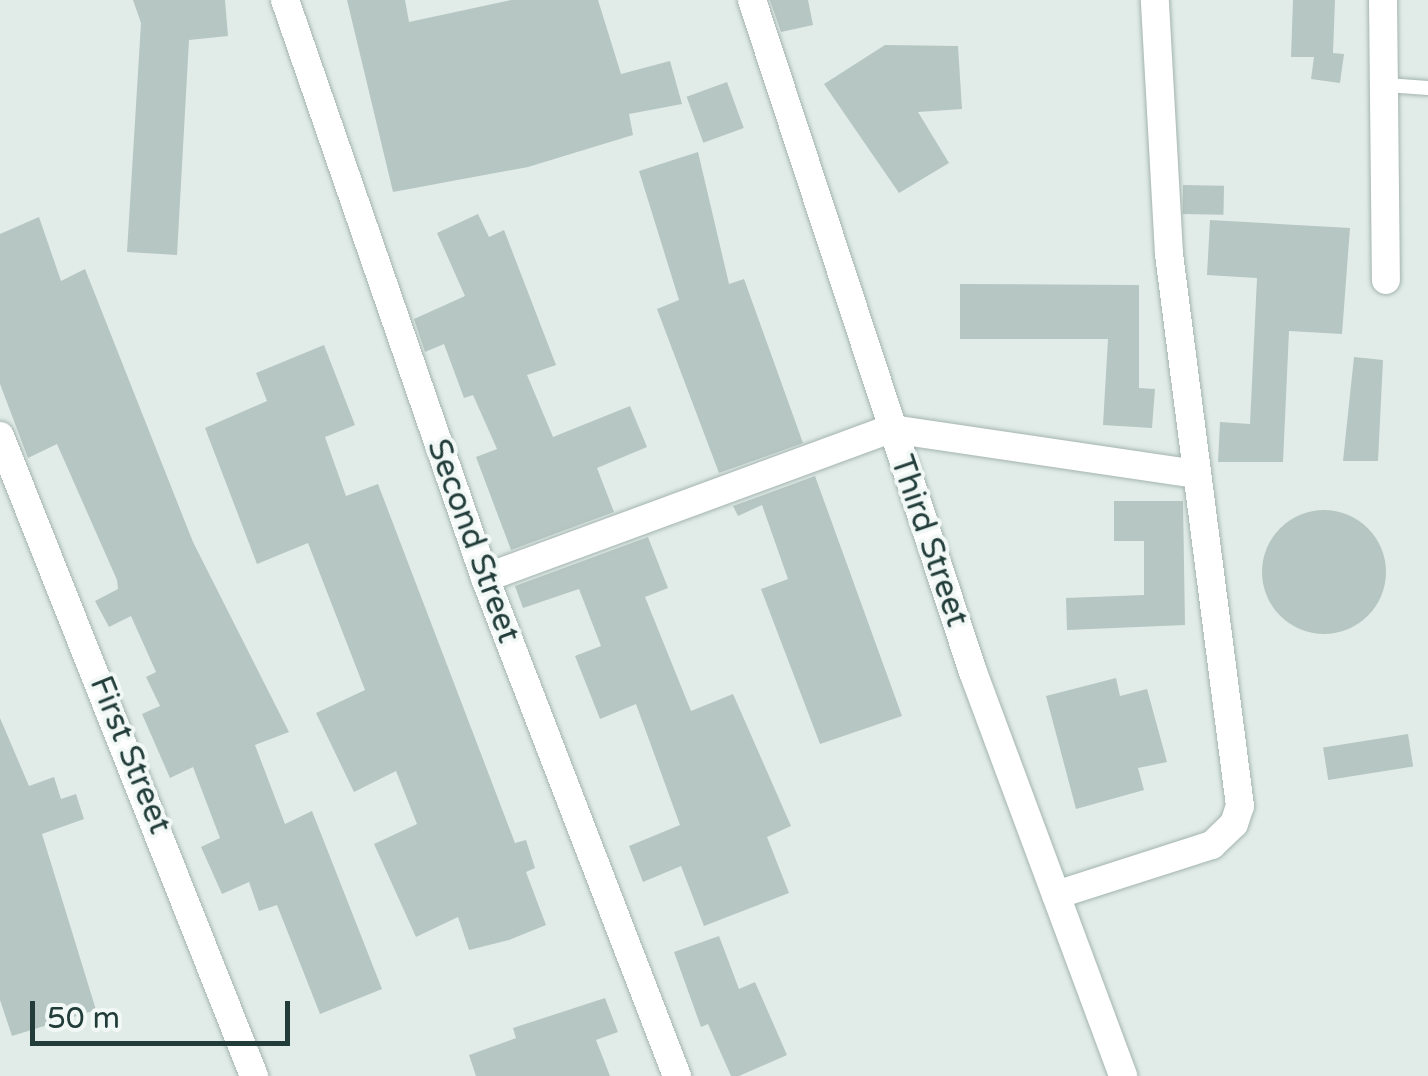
<!DOCTYPE html>
<style>
body{margin:0}
#map{position:relative;width:1428px;height:1076px;overflow:hidden;background:#e1ece8;font-family:"Varela Round",sans-serif}
div>[style]{position:absolute}
.building>*{inset:0;background:#b6c6c2;transform-origin:0 0}
.round{border-radius:50%}
.roads{filter:drop-shadow(0 0 2px #a4b4b0) drop-shadow(0 0 2px #a4b4b0)}
.service>*{height:14px;margin:-7px;padding:0 7px;transform-origin:7px;border-radius:7px;background:#fff}
.minor>*{height:28px;margin:-14px;padding:0 14px;transform-origin:14px;border-radius:14px;background:#fff}
span{translate:-50% -50%;white-space:nowrap;text-align:center;line-height:1.15;-webkit-text-stroke:8px #f1f8f6;paint-order:stroke}
.street-label{font-size:32px;color:#213c39}
.scale{position:absolute;left:30px;top:1001px;width:260px;height:45px;box-sizing:border-box;border:5px solid #213c39;border-top:0;padding-left:12px;font-size:30px;line-height:35px;white-space:nowrap;color:#213c39;-webkit-text-stroke:8px #f1f8f6;paint-order:stroke}
</style>
<div id="map">
<div class="building">
<i style="clip-path:polygon(133px 0,225px 0,228px 36px,189px 40px,177px 255px,127px 252px,141px 23px)"></i>
<i style="clip-path:polygon(347px 0,405px 0,409px 22px,511px 0,598px 0,621px 74px,670px 61px,682px 104px,629px 114px,633px 135px,528px 167px,393px 192px)"></i>
<i style="clip-path:polygon(770px 0,808px 0,813px 25px,781px 32px)"></i>
<i style="clip-path:polygon(1293px 0,1335px 0,1333px 53px,1344px 54px,1340px 83px,1311px 79px,1314px 57px,1291px 57px)"></i>
<i style="clip-path:polygon(885px 45px,958px 46px,962px 109px,918px 112px,949px 163px,899px 193px,824px 84px)"></i>
<i style="left:727px;top:82px;width:49px;height:43px;rotate:70deg"></i>
<i style="clip-path:polygon(698px 152px,729px 284px,744px 279px,803px 443px,719px 473px,657px 309px,679px 300px,639px 171px)"></i>
<i style="left:1183px;top:185px;width:41px;height:29px;rotate:1deg"></i>
<i style="clip-path:polygon(478px 214px,489px 237px,504px 230px,556px 365px,527px 375px,553px 437px,630px 406px,647px 447px,597px 468px,614px 512px,511px 550px,476px 457px,497px 449px,473px 395px,464px 398px,444px 344px,425px 352px,414px 319px,465px 296px,437px 233px)"></i>
<i style="clip-path:polygon(39px 217px,61px 281px,85px 269px,193px 542px,289px 732px,255px 745px,285px 824px,312px 811px,382px 989px,320px 1014px,277px 905px,259px 911px,249px 882px,222px 894px,201px 847px,220px 838px,193px 767px,170px 778px,142px 714px,160px 706px,146px 677px,156px 672px,131px 616px,109px 627px,95px 601px,118px 589px,117px 580px,57px 444px,28px 458px,0 384px,0 234px)"></i>
<i style="clip-path:polygon(1210px 220px,1350px 228px,1342px 334px,1289px 331px,1283px 462px,1218px 462px,1220px 422px,1250px 424px,1257px 278px,1207px 275px)"></i>
<i style="clip-path:polygon(960px 284px,1139px 285px,1139px 388px,1155px 389px,1152px 428px,1103px 425px,1108px 339px,960px 339px)"></i>
<i style="clip-path:polygon(324px 345px,355px 425px,325px 437px,346px 496px,378px 484px,515px 843px,526px 840px,535px 868px,526px 872px,546px 925px,509px 940px,469px 950px,458px 917px,416px 937px,374px 844px,417px 824px,396px 771px,354px 792px,316px 713px,365px 690px,308px 543px,257px 564px,205px 428px,267px 401px,256px 373px)"></i>
<i style="clip-path:polygon(1354px 357px,1383px 360px,1378px 461px,1343px 461px)"></i>
<i style="clip-path:polygon(815px 476px,902px 716px,820px 744px,761px 589px,788px 579px,762px 505px,738px 516px,733px 506px)"></i>
<i style="clip-path:polygon(1114px 501px,1183px 501px,1185px 625px,1067px 630px,1066px 598px,1144px 595px,1144px 541px,1114px 541px)"></i>
<i class="round" style="left:1262px;top:510px;width:124px;height:124px"></i>
<i style="clip-path:polygon(648px 537px,668px 588px,645px 597px,691px 711px,733px 694px,791px 826px,767px 837px,789px 893px,704px 926px,681px 866px,643px 882px,629px 846px,680px 825px,636px 704px,600px 719px,575px 656px,601px 646px,579px 589px,523px 608px,515px 586px)"></i>
<i style="clip-path:polygon(1116px 678px,1120px 696px,1147px 689px,1167px 762px,1138px 768px,1144px 790px,1076px 809px,1046px 696px)"></i>
<i style="clip-path:polygon(0 718px,29px 786px,54px 777px,61px 799px,76px 794px,84px 819px,42px 834px,96px 1010px,12px 1036px,0 1000px)"></i>
<i style="left:1408px;top:734px;width:33px;height:86px;rotate:81deg"></i>
<i style="clip-path:polygon(719px 936px,739px 989px,755px 982px,787px 1055px,739px 1076px,731px 1076px,708px 1024px,701px 1027px,674px 952px)"></i>
<i style="clip-path:polygon(605px 998px,618px 1032px,596px 1040px,610px 1076px,476px 1076px,469px 1055px,516px 1038px,513px 1028px)"></i>
</div>
<div class="roads">
<div class="service">
<i style="left:1386px;top:85px;width:42px;rotate:4.1deg"></i>
</div>
<div class="minor">
<i style="left:285px;top:0;width:612px;rotate:70.91deg"></i>
<i style="left:485px;top:578px;width:534px;rotate:68.92deg"></i>
<i style="left:752px;top:0;width:707px;rotate:71.8deg"></i>
<i style="left:973px;top:672px;width:431px;rotate:69.6deg"></i>
<i style="left:1383px;top:0;width:280px;rotate:89.4deg"></i>
<i style="left:0;top:436px;width:689px;rotate:68.35deg"></i>
<i style="left:485px;top:578px;width:432px;rotate:-20.2deg"></i>
<i style="left:891px;top:429px;width:309px;rotate:8.4deg"></i>
<i style="left:1056px;top:895px;width:164px;rotate:-17.8deg"></i>
<i style="left:1212px;top:845px;width:30px;rotate:-44deg"></i>
<i style="left:1234px;top:824px;width:19px;rotate:-72deg"></i>
<i style="left:1240px;top:806px;width:557px;rotate:-97.33deg"></i>
<i style="left:1169px;top:254px;width:254px;rotate:-93.2deg"></i>
</div>
</div>
<div class="street-label">
<span style="left:473px;top:541px;rotate:70deg">Second Street</span>
<span style="left:929px;top:541px;rotate:71deg">Third Street</span>
<span style="left:130px;top:755px;rotate:68deg">First Street</span>
</div>
<div class="scale">50 m</div>
</div>
